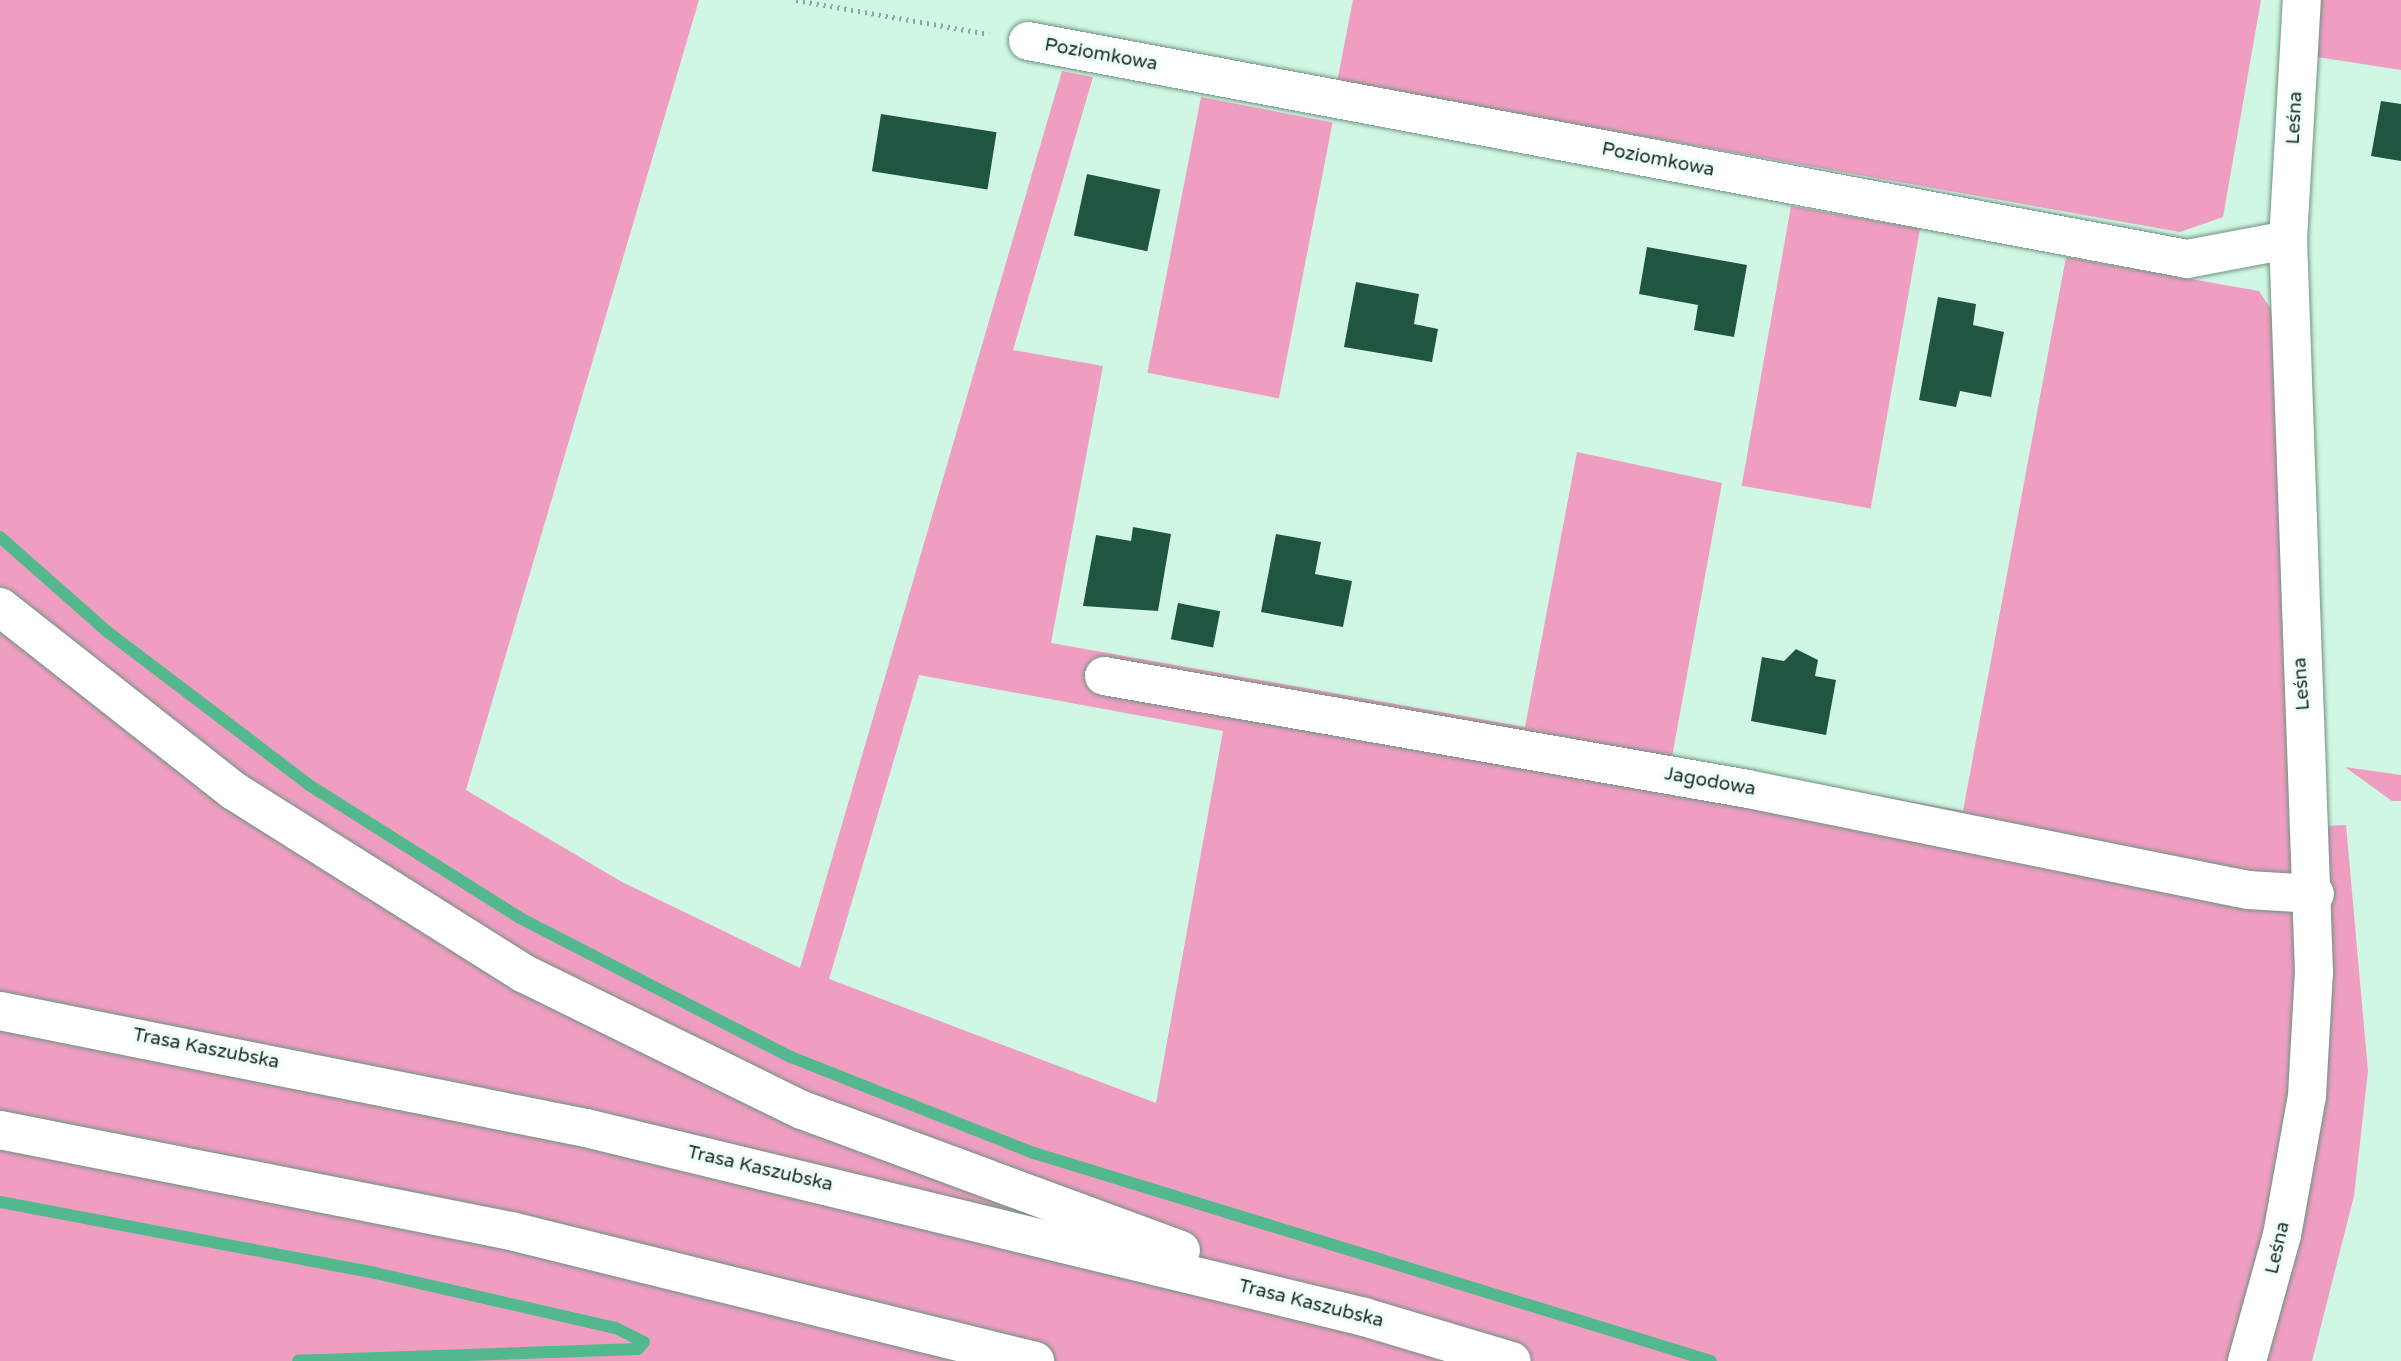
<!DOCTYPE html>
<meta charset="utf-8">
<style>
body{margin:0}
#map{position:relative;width:2401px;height:1361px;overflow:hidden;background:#d0f7e3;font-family:"Varela Round",sans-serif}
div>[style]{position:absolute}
.green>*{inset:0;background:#ef9ec2;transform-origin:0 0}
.stream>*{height:12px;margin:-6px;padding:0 6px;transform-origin:6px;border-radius:6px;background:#53b88d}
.building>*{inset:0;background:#205640;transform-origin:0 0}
.path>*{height:4.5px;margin-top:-2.25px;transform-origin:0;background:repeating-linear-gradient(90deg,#8ba99a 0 2px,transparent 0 7px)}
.roads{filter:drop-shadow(0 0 2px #6e9180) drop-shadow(0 0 2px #6e9180)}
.minor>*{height:38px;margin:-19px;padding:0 19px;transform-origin:19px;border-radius:19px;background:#fff}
.motorway>*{height:38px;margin:-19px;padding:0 19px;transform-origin:19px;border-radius:19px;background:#fff}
span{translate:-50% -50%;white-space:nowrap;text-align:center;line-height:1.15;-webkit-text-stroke:7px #eefef6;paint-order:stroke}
.street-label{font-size:19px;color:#1d2c25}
</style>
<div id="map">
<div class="green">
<i style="clip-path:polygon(evenodd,0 0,699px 0,466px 790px,622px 882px,800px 968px,1062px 71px,1093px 77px,1013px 350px,1103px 366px,1051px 643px,1525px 727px,1577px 452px,1722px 483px,1672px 757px,1963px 811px,2066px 257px,2259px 291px,2276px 317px,2295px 827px,2346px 825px,2368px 1071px,2354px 1196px,2312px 1361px,0 1361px,0 0,919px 675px,1223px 731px,1156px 1103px,829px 979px,919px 675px)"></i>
<i style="clip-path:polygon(1353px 0,2261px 0,2223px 217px,2180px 232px,1337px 82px)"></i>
<i style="clip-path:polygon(2320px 0,2401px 0,2401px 70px,2317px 57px)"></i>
<i style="left:1201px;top:97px;width:134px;height:281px;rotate:11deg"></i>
<i style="left:1791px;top:206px;width:131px;height:284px;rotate:10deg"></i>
<i style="clip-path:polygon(2345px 767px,2401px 775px,2401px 801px,2392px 801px)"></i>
</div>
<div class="stream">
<i style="left:0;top:537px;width:145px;rotate:41.4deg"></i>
<i style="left:109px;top:633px;width:251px;rotate:37.2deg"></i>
<i style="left:309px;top:785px;width:249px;rotate:32.2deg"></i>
<i style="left:520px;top:918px;width:305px;rotate:27.2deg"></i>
<i style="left:791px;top:1057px;width:261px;rotate:21.6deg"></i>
<i style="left:1034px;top:1153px;width:708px;rotate:17.08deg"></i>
<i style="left:0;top:1202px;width:382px;rotate:10.7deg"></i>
<i style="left:375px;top:1273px;width:247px;rotate:12.9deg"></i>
<i style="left:616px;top:1328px;width:31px;rotate:27deg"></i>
<i style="left:644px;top:1342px;width:9px;rotate:131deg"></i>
<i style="left:638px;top:1349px;width:340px;rotate:178deg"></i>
</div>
<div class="building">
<i style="clip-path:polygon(2381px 101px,2401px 104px,2401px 161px,2371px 156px)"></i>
<i style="left:881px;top:114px;width:117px;height:58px;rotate:9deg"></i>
<i style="left:1087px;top:174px;width:75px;height:63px;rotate:12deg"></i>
<i style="clip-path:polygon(1647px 247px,1747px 265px,1734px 337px,1694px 330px,1698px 305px,1639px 294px)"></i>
<i style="clip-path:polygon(1356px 282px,1419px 294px,1414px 324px,1438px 329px,1432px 362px,1344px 347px)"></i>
<i style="clip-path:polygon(1938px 297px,1976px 304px,1973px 325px,2004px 332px,1991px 397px,1960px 391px,1956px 407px,1919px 400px)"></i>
<i style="clip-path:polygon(1133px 527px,1171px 534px,1158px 611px,1083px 606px,1096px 535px,1131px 541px)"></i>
<i style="clip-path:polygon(1276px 534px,1321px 542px,1315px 574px,1352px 581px,1343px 627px,1261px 612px)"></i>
<i style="left:1178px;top:603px;width:43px;height:37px;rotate:11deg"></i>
<i style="clip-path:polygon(1796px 649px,1818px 660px,1815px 676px,1836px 680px,1826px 735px,1751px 721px,1762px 657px,1784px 661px)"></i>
</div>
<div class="path">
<i style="left:796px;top:0;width:196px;rotate:10deg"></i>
</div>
<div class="roads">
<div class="minor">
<i style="left:1028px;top:41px;width:1179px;rotate:10.65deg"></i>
<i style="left:2187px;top:259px;width:103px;rotate:-10.7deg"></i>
<i style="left:1104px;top:676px;width:654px;rotate:9.95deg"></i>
<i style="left:1748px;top:789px;width:510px;rotate:11.42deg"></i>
<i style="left:2248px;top:890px;width:67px;rotate:3.4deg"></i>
<i style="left:2247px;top:1361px;width:131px;rotate:-74.5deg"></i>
<i style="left:2282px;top:1235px;width:141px;rotate:-79.8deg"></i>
<i style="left:2307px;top:1096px;width:124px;rotate:-86.8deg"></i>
<i style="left:2314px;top:972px;width:732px;rotate:-92.03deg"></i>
<i style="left:2288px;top:240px;width:240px;rotate:-86.7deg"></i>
</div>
<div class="motorway">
<i style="left:0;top:607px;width:298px;rotate:38.2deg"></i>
<i style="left:234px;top:791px;width:342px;rotate:32.2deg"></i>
<i style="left:523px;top:973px;width:311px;rotate:26.2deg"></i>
<i style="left:802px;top:1110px;width:404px;rotate:20.3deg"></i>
<i style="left:0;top:1011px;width:598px;rotate:11.29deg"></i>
<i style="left:586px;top:1128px;width:801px;rotate:13.65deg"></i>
<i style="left:1364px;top:1317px;width:154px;rotate:16.6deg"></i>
<i style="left:0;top:1130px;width:521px;rotate:11.18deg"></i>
<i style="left:511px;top:1231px;width:540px;rotate:13.93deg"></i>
</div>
</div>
<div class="street-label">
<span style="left:1101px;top:55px;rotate:10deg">Poziomkowa</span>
<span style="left:2295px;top:118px;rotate:-87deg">Leśna</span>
<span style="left:1658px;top:160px;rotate:11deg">Poziomkowa</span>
<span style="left:2302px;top:684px;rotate:-94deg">Leśna</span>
<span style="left:1710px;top:782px;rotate:10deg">Jagodowa</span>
<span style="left:206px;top:1049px;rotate:11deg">Trasa Kaszubska</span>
<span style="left:760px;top:1169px;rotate:13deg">Trasa Kaszubska</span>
<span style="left:2278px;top:1248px;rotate:-77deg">Leśna</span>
<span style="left:1311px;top:1304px;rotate:14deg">Trasa Kaszubska</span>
</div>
</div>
